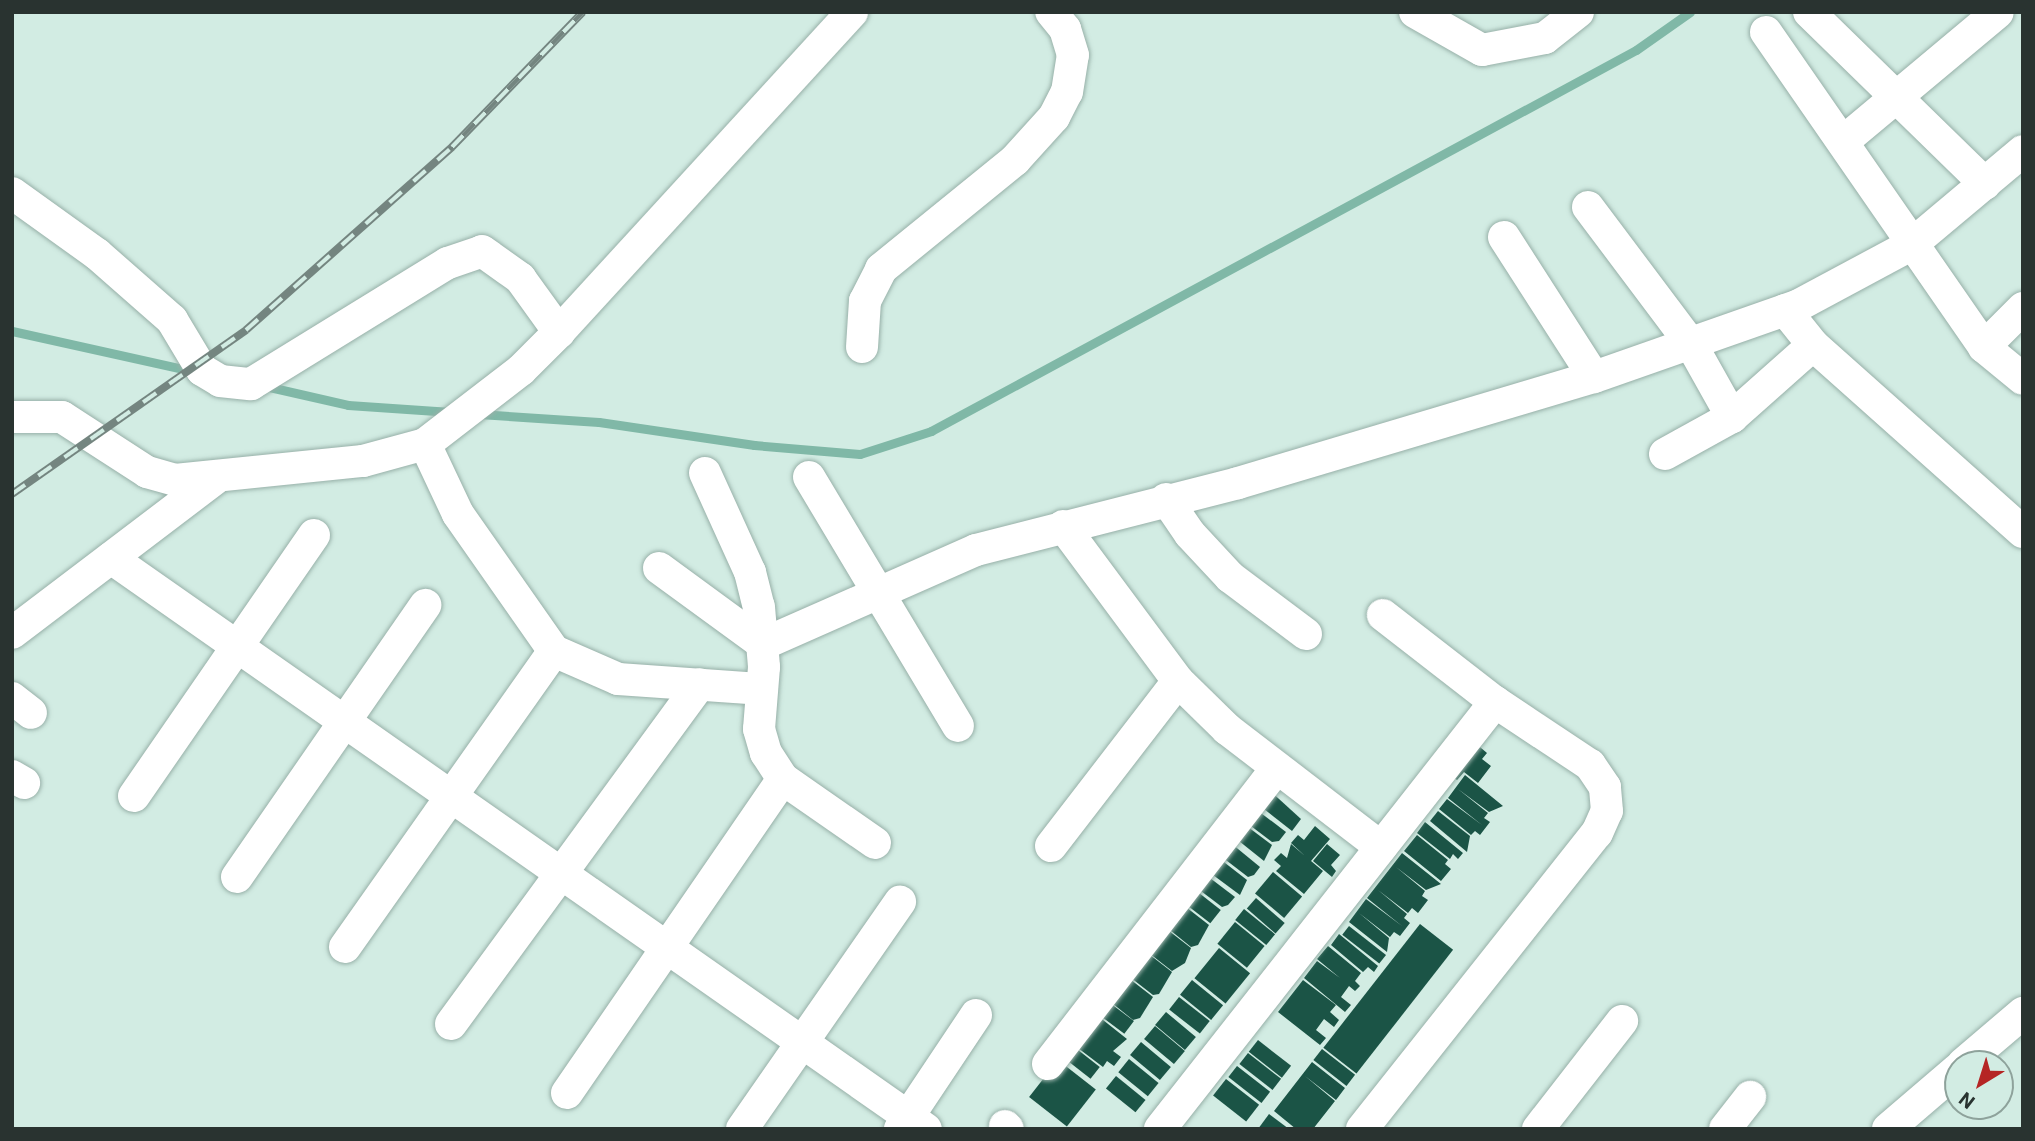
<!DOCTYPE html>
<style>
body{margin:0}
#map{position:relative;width:2035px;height:1141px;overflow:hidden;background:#d2ece3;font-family:Roboto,sans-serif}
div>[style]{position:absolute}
.stream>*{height:9px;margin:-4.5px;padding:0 4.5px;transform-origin:4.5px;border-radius:4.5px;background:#80b8a7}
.building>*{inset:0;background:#1b5446;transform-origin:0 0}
.roads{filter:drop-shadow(0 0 2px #97b0a8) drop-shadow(0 0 2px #97b0a8)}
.minor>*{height:32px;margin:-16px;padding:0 16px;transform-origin:16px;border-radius:16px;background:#fff}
.rail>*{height:8px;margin-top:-4px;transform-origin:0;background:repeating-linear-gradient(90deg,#d2ece3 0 16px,#748580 0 32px);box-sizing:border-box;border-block:2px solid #748580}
span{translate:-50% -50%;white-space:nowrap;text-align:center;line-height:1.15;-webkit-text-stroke:7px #d2ece3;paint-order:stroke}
.frame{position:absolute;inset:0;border:14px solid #293330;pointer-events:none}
.north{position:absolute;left:1944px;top:1050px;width:70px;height:70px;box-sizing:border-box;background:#d2ece3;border:2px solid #8ea29b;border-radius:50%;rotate:218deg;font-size:19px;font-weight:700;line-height:28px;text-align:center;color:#293330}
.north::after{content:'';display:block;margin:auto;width:24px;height:32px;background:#b52524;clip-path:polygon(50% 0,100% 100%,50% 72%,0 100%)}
</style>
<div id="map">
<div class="stream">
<i style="left:12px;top:331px;width:185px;rotate:12.5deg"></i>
<i style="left:265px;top:386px;width:85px;rotate:12.9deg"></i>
<i style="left:348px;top:405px;width:103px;rotate:3.9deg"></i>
<i style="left:479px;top:414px;width:120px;rotate:3.8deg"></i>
<i style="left:599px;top:422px;width:157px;rotate:8.4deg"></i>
<i style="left:754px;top:445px;width:106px;rotate:4.9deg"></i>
<i style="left:860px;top:454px;width:75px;rotate:-17.9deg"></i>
<i style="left:931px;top:431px;width:801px;rotate:-28.39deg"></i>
<i style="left:1636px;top:50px;width:66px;rotate:-35.1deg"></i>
</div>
<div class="building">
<i style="clip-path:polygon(1474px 742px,1487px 753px,1482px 759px,1491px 766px,1478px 783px,1464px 772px,1457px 780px,1449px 774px)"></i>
<i style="clip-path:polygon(1465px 775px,1503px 806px,1489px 812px,1458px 789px,1488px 813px,1484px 818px,1490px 822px,1480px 835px,1475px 831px,1471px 835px,1439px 809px,1447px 799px,1482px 825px,1448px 798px)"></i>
<i style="clip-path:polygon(1266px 787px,1301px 819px,1292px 831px,1255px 802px)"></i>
<i style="clip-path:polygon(1257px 810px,1286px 832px,1279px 841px,1272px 842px,1247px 823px)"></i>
<i style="clip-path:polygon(1438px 811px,1470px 836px,1467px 852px,1430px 821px)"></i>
<i style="clip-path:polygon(1425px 822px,1463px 853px,1458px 859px,1453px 854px,1450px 859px,1417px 833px)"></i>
<i style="clip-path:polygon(1244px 824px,1272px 845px,1264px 861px,1234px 837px)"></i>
<i style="clip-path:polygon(1315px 826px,1330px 839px,1311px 861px,1323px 871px,1304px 894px,1276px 871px,1281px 866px,1274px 860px,1281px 853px,1287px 858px,1291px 844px,1305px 856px,1291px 843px,1298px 835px,1304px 840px)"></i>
<i style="clip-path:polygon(1417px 835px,1448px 860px,1445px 864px,1451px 869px,1441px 881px,1404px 851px)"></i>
<i style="clip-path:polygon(1232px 844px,1260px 867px,1254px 875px,1248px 877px,1222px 857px)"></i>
<i style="clip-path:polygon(1327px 844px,1340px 855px,1331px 865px,1336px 871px,1332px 877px,1313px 861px)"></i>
<i style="clip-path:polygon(1402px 853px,1441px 884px,1426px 890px,1396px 867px,1425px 891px,1422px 896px,1428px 900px,1418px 913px,1412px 908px,1408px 913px,1378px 890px,1407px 914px,1404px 918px,1410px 923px,1400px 936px,1394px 932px,1390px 937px,1359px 913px,1389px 938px,1387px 952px,1349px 922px,1366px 899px,1402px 926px,1367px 898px)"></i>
<i style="clip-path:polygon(1220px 859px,1247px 880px,1240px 895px,1209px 872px)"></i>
<i style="left:1273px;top:872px;width:38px;height:28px;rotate:40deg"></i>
<i style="clip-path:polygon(1206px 875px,1235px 897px,1228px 905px,1222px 907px,1197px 888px)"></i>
<i style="left:1194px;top:889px;width:34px;height:17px;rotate:38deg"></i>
<i style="left:1256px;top:898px;width:38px;height:14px;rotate:41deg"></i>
<i style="clip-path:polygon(1182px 904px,1209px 925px,1198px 945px,1191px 947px,1165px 926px)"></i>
<i style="left:1244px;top:909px;width:40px;height:14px;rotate:39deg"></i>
<i style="left:1235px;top:922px;width:38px;height:28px;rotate:39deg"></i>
<i style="left:1420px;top:924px;width:42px;height:157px;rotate:38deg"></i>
<i style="left:1349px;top:926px;width:47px;height:11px;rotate:38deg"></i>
<i style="clip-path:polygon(1164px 927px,1191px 948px,1185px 963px,1172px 971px,1145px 950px)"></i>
<i style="clip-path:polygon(1339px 934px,1378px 966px,1374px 972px,1368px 967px,1363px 972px,1331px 945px)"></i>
<i style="clip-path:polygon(1328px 946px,1361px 973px,1355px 981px,1360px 986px,1355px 991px,1349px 986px,1341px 997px,1351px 1005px,1345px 1012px,1304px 978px,1317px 961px,1340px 978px,1317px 959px)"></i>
<i style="left:1219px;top:948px;width:40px;height:39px;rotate:39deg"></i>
<i style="clip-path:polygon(1145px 951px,1172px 972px,1159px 994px,1153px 995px,1126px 974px)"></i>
<i style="clip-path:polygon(1126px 976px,1153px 997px,1140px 1018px,1133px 1020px,1107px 999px)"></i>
<i style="left:1192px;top:980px;width:40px;height:19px;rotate:39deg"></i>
<i style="clip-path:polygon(1303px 980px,1336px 1005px,1330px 1012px,1339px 1020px,1334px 1027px,1324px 1019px,1316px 1030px,1326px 1038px,1320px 1045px,1278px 1012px)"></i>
<i style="left:1179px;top:997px;width:39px;height:16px;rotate:38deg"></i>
<i style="left:1106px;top:1000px;width:35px;height:16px;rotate:37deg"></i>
<i style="left:1166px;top:1012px;width:39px;height:17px;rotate:40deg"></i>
<i style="clip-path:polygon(1098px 1016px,1127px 1039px,1113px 1051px,1121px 1057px,1114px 1066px,1107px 1061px,1103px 1067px,1074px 1045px)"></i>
<i style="left:1155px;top:1026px;width:39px;height:17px;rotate:40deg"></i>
<i style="left:1258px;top:1040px;width:42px;height:15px;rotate:38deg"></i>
<i style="left:1141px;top:1042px;width:39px;height:17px;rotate:40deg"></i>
<i style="left:1073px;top:1046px;width:34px;height:15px;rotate:38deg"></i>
<i style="left:1322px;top:1049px;width:42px;height:14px;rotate:38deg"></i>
<i style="left:1248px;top:1053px;width:42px;height:14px;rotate:38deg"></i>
<i style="left:1129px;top:1059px;width:38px;height:17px;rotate:39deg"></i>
<i style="left:1058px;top:1060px;width:48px;height:47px;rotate:38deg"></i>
<i style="clip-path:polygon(1312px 1062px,1345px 1088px,1336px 1100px,1305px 1076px,1335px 1101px,1313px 1129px,1296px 1129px,1274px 1111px)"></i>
<i style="left:1237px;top:1066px;width:42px;height:14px;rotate:38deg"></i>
<i style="left:1116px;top:1076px;width:38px;height:16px;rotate:39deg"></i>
<i style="left:1226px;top:1079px;width:42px;height:21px;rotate:38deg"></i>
<i style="clip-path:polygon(1269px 1114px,1289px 1129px,1258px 1129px)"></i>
</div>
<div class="roads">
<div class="minor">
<i style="left:1415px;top:12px;width:77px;rotate:29.6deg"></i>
<i style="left:1482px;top:50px;width:64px;rotate:-10.8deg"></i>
<i style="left:1545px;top:38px;width:42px;rotate:-38.2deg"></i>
<i style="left:1809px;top:12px;width:246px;rotate:44.3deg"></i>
<i style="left:1766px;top:32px;width:383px;rotate:55.3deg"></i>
<i style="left:1984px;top:347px;width:50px;rotate:39.4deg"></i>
<i style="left:1845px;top:140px;width:199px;rotate:-39.9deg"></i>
<i style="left:12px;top:193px;width:105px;rotate:35.7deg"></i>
<i style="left:97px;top:254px;width:100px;rotate:41.3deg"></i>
<i style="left:172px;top:320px;width:58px;rotate:59deg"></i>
<i style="left:202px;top:370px;width:21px;rotate:31deg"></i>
<i style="left:220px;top:381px;width:31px;rotate:6deg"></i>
<i style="left:251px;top:384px;width:231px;rotate:-31.6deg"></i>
<i style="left:448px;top:263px;width:36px;rotate:-19deg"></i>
<i style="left:482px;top:251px;width:47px;rotate:35.4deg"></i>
<i style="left:520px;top:278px;width:67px;rotate:54.2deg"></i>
<i style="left:1588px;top:207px;width:171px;rotate:53.1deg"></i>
<i style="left:1691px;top:344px;width:84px;rotate:60.7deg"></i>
<i style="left:1504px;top:237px;width:166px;rotate:57.3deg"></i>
<i style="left:1785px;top:310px;width:45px;rotate:51.3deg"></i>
<i style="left:1813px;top:345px;width:281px;rotate:41.7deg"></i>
<i style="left:862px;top:347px;width:46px;rotate:-86.3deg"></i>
<i style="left:865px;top:301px;width:36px;rotate:-63deg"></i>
<i style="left:881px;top:269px;width:173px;rotate:-39.1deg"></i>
<i style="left:1015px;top:160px;width:58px;rotate:-47.8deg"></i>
<i style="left:1054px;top:117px;width:28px;rotate:-63deg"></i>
<i style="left:1067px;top:92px;width:37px;rotate:-81deg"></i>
<i style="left:1073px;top:55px;width:27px;rotate:-107deg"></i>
<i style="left:1065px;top:29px;width:22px;rotate:-129deg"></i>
<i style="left:1984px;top:347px;width:55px;rotate:-45deg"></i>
<i style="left:12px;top:417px;width:50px"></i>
<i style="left:62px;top:417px;width:101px;rotate:32.9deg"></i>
<i style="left:147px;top:472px;width:29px;rotate:16deg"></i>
<i style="left:175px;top:480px;width:189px;rotate:-5.8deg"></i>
<i style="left:363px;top:461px;width:64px;rotate:-15.3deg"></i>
<i style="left:425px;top:444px;width:121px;rotate:-37.6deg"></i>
<i style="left:521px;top:370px;width:54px;rotate:-45deg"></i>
<i style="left:559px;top:332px;width:434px;rotate:-47.5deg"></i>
<i style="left:425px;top:444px;width:77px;rotate:64.8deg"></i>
<i style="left:458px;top:514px;width:167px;rotate:55deg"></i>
<i style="left:554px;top:651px;width:70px;rotate:23.6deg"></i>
<i style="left:618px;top:679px;width:142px;rotate:4deg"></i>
<i style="left:1665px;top:454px;width:77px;rotate:-28.9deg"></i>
<i style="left:1732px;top:417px;width:108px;rotate:-41.6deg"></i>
<i style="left:705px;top:473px;width:109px;rotate:65.6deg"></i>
<i style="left:750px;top:572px;width:36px;rotate:76deg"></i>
<i style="left:759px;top:607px;width:60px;rotate:85.2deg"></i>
<i style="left:764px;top:667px;width:62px;rotate:94.6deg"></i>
<i style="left:759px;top:729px;width:25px;rotate:74deg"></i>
<i style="left:766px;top:753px;width:31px;rotate:57deg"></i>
<i style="left:783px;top:779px;width:112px;rotate:34.8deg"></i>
<i style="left:809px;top:477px;width:290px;rotate:59.1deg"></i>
<i style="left:1166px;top:499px;width:42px;rotate:55.6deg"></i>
<i style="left:1190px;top:534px;width:59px;rotate:47.1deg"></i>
<i style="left:1230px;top:577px;width:95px;rotate:36.9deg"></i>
<i style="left:1063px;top:526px;width:193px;rotate:53.4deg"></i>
<i style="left:1178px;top:681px;width:69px;rotate:44.4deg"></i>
<i style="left:1227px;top:729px;width:194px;rotate:37.5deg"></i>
<i style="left:111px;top:558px;width:995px;rotate:35.02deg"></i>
<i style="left:659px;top:568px;width:129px;rotate:36.2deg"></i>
<i style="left:763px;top:644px;width:233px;rotate:-23.8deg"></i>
<i style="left:976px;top:550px;width:270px;rotate:-14.3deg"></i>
<i style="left:1238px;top:483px;width:371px;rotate:-16.6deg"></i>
<i style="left:1594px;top:377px;width:215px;rotate:-19.3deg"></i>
<i style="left:1797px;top:306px;width:129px;rotate:-28.2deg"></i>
<i style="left:1911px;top:245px;width:146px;rotate:-40deg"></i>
<i style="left:12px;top:633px;width:255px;rotate:-37.2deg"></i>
<i style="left:12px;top:698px;width:24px;rotate:38deg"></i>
<i style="left:12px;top:776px;width:14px;rotate:30deg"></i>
<i style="left:134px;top:796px;width:317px;rotate:-55.4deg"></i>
<i style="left:1051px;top:846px;width:208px;rotate:-52.4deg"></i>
<i style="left:237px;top:877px;width:331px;rotate:-55.3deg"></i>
<i style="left:345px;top:947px;width:362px;rotate:-54.8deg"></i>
<i style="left:451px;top:1024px;width:421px;rotate:-53.8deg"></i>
<i style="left:1048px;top:1064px;width:374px;rotate:-52.3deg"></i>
<i style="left:1963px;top:1064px;width:79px;rotate:-40.4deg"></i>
<i style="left:567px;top:1093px;width:381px;rotate:-55.5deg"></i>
<i style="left:1005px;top:1126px;width:4px;rotate:45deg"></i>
<i style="left:742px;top:1129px;width:277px;rotate:-55.2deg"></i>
<i style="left:900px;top:1129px;width:137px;rotate:-56.3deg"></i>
<i style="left:1160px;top:1129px;width:543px;rotate:-51.88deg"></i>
<i style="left:1362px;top:1129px;width:378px;rotate:-51.6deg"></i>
<i style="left:1597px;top:833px;width:24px;rotate:-66deg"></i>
<i style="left:1607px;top:811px;width:24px;rotate:-95deg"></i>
<i style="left:1605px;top:787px;width:27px;rotate:-124deg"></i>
<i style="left:1590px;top:765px;width:114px;rotate:-146.4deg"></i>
<i style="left:1495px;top:702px;width:142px;rotate:-142.2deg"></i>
<i style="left:1538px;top:1129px;width:137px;rotate:-52.1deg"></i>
<i style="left:1725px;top:1129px;width:41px;rotate:-52deg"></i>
<i style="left:1888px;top:1129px;width:92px;rotate:-40.6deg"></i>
</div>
</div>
<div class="rail">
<i style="left:12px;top:494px;width:286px;rotate:-35deg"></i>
<i style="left:246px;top:330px;width:276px;rotate:-41.6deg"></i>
<i style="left:452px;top:147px;width:188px;rotate:-45.9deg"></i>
</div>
<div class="frame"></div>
<div class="north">N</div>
</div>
